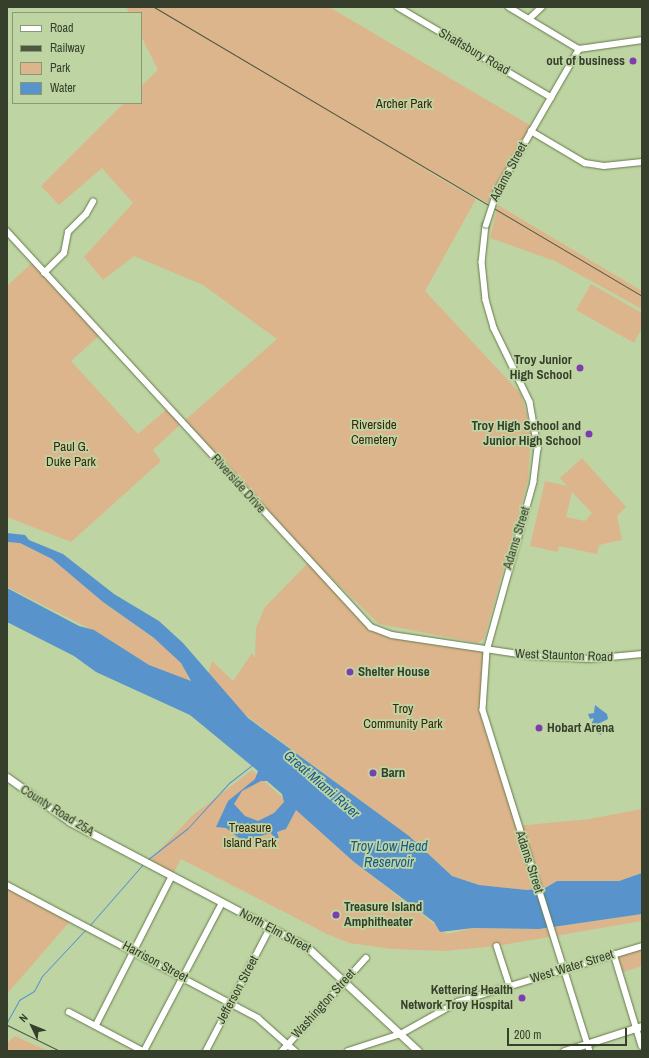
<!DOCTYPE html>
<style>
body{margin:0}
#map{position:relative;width:649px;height:1058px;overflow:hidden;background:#bed5a3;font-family:"Archivo Narrow",sans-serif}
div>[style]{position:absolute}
.green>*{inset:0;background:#dcb58c}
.water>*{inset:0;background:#5894cb}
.stream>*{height:1px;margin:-0.5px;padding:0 0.5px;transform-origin:0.5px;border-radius:0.5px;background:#5894cb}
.roads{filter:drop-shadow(0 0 1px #667a4c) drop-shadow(0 0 1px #667a4c)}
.minor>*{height:5.5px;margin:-2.75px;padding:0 2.75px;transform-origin:2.75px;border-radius:2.75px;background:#fff}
.major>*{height:7px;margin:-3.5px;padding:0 3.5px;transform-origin:3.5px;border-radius:3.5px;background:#fff}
.rail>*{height:1px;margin:-0.5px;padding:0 0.5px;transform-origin:0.5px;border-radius:0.5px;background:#4d583f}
.bridges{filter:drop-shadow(0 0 1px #667a4c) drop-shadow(0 0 1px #667a4c)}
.minor-bridge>*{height:5.5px;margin:-2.75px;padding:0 2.75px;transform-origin:2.75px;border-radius:2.75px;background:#fff}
.dots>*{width:11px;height:11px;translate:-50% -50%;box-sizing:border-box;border:2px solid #bed5a3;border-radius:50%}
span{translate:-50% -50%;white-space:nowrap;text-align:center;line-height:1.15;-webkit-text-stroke:3.5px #bed5a3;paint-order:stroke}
.street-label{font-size:13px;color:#363f2b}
.poi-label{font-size:13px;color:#363f2b;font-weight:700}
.right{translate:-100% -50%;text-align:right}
.left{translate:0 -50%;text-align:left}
.park-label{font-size:13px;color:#3c2509}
.water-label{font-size:14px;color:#16588d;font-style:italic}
.frame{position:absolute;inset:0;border:8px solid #363f2b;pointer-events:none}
.legend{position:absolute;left:12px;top:12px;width:130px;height:92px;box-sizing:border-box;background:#bed5a3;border:1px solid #889973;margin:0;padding:5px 7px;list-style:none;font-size:12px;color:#363f2b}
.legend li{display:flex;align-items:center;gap:8px;height:20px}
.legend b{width:20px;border:1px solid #889973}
.north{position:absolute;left:12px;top:1006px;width:40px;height:40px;-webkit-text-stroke:3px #bed5a3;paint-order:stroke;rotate:313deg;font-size:11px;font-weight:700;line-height:16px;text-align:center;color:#363f2b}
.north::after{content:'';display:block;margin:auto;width:14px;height:18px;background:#363f2b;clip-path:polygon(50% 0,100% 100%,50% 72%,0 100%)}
.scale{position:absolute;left:507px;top:1028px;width:120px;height:18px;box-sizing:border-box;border:2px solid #363f2b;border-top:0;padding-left:5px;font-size:12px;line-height:14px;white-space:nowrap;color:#363f2b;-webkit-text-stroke:3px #bed5a3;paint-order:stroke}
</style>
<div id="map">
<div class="green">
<i style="clip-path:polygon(126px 7px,329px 7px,533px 127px,502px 180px,495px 185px,488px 203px,406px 159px,476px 199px,425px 291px,521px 394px,531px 430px,528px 480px,484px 639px,477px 643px,379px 624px,312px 559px,376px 630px,487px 651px,482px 705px,517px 826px,589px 819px,642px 809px,642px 873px,619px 881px,557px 881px,545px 888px,527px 890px,479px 885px,452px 876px,408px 836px,243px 713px,208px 674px,212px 661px,233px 681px,252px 653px,255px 658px,256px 628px,265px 607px,309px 562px,182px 423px,153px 450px,161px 461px,71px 542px,7px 517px,7px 286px,34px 261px,101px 334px,71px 361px,138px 434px,168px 408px,182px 423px,277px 339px,203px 285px,134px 256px,103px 280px,84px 257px,133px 203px,102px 168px,59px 205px,41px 186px,124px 103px,141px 103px,141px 86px,158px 70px,141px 36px,141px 13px,129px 13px)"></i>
<i style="clip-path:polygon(498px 205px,642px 291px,642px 309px,555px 261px,490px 238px)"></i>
<i style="clip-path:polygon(591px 284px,642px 313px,642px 328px,634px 343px,576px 310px)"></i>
<i style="clip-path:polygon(evenodd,582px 458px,626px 507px,617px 516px,622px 540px,599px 545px,597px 554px,559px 546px,558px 552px,530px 546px,545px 481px,567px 486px,560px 478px,582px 458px,572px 492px,592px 513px,585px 521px,566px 517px,572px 492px)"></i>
<i style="clip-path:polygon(7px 542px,20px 543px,52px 559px,103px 602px,163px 645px,181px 663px,191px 682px,149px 665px,98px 633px,7px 587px)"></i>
<i style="clip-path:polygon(252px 770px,354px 862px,447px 934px,473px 928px,539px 929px,642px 914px,642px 921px,497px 946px,445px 951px,392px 949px,349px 943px,327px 934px,181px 859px,172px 876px,148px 862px,193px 815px)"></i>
<i style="clip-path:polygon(7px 885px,72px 919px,7px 994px)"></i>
<i style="clip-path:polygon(642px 946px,642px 966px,620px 973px,614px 954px)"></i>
<i style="clip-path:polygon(15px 1036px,48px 1051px,7px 1051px,7px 1043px)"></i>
</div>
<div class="water">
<i style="clip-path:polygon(evenodd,7px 533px,25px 535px,29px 540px,63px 554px,114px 594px,159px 621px,183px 643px,248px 718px,409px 836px,452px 876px,479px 885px,527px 890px,545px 888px,557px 881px,619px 881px,642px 873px,642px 914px,539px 929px,473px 928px,440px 932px,434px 922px,354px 862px,296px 810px,286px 829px,277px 832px,279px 838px,276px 840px,271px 833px,243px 841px,226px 828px,216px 827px,228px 801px,255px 779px,258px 771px,190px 715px,96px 672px,74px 656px,7px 622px,7px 588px,79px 626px,94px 630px,149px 665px,191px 681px,181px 663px,154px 638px,103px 602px,52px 559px,20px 543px,7px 542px,7px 533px,261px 781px,267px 781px,282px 794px,284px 802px,274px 813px,258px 821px,245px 816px,234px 804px,242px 791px,261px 781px)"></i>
<i style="clip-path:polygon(595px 705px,607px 714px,608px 719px,598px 724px,605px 728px,601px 735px,589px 729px,594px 718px,590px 719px,588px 714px,594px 713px)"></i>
</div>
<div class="stream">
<i style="left:147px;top:860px;width:52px;rotate:-38deg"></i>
<i style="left:188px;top:828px;width:61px;rotate:-47.7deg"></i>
<i style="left:229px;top:783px;width:29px;rotate:-38deg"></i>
<i style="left:89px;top:926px;width:82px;rotate:-48.9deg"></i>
<i style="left:7px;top:1022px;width:25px;rotate:-61deg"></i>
<i style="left:19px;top:1000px;width:17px;rotate:-31deg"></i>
<i style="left:34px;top:991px;width:17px;rotate:-62deg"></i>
<i style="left:42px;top:976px;width:63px;rotate:-46.9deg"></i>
</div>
<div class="roads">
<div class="minor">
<i style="left:398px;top:7px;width:178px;rotate:30.5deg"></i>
<i style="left:509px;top:7px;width:82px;rotate:31deg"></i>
<i style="left:579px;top:49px;width:64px;rotate:-8.1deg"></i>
<i style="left:529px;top:19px;width:18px;rotate:-43deg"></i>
<i style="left:531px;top:131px;width:63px;rotate:30.7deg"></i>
<i style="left:585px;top:163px;width:19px;rotate:9deg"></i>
<i style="left:604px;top:166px;width:38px;rotate:-6deg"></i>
<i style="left:497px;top:191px;width:164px;rotate:-60deg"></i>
<i style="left:486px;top:225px;width:37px;rotate:96deg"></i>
<i style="left:482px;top:262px;width:38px;rotate:84deg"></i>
<i style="left:486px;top:300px;width:29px;rotate:74deg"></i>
<i style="left:494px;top:328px;width:82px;rotate:64.1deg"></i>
<i style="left:530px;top:402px;width:47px;rotate:80.1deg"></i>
<i style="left:538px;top:448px;width:34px;rotate:97deg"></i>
<i style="left:534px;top:482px;width:175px;rotate:105.5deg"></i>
<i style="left:487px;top:651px;width:59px;rotate:93.9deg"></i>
<i style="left:483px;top:710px;width:357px;rotate:72.6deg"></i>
<i style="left:7px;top:231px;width:538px;rotate:47.41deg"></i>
<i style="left:371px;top:627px;width:22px;rotate:21deg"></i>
<i style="left:392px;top:635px;width:143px;rotate:8.5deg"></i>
<i style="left:533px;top:656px;width:57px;rotate:3deg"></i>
<i style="left:590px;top:659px;width:52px;rotate:-5.5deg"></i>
<i style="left:44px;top:273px;width:28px;rotate:-45deg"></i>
<i style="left:64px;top:253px;width:21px;rotate:-79deg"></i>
<i style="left:68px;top:232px;width:25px;rotate:-45deg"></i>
<i style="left:86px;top:214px;width:14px;rotate:-60deg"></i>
<i style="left:7px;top:885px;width:284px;rotate:27.9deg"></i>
<i style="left:258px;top:1018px;width:50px;rotate:41.7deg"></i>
<i style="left:497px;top:946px;width:42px;rotate:72deg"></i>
<i style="left:614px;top:954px;width:96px;rotate:73.1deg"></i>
<i style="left:69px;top:1012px;width:84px;rotate:27.8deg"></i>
<i style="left:96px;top:1025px;width:167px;rotate:-63deg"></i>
<i style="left:144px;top:1051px;width:167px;rotate:-62.2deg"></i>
<i style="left:206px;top:1051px;width:139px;rotate:-62.5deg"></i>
<i style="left:282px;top:1051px;width:125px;rotate:-47.9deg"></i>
<i style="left:348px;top:1051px;width:56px;rotate:-17.8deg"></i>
<i style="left:401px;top:1034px;width:65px;rotate:-29.3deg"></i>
<i style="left:458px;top:1002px;width:192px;rotate:-16.9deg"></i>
</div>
<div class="major">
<i style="left:7px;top:777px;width:77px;rotate:35.5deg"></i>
<i style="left:70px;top:822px;width:268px;rotate:27.8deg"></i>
<i style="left:307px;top:947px;width:152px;rotate:43.1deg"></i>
<i style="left:564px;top:1051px;width:82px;rotate:-17.8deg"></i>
</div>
</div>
<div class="rail">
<i style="left:154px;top:7px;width:567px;rotate:30.63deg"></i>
<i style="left:7px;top:1025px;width:59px;rotate:26.1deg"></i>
</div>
<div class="bridges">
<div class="minor-bridge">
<i style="left:486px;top:225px;width:36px;rotate:-72deg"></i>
</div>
</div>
<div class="dots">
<i style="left:633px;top:61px;background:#7f3cb0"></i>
<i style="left:580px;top:368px;background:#7f3cb0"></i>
<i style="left:589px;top:434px;background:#7f3cb0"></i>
<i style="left:350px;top:672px;background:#7f3cb0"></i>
<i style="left:539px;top:728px;background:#7f3cb0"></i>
<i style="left:373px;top:773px;background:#7f3cb0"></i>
<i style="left:336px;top:915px;background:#7f3cb0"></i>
<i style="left:522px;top:998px;background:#7f3cb0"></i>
</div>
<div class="street-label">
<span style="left:474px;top:52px;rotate:30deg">Shaftsbury Road</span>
<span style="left:509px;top:172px;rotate:-62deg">Adams Street</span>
<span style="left:238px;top:484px;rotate:48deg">Riverside Drive</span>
<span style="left:517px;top:538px;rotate:-73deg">Adams Street</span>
<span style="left:564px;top:656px;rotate:2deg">West Staunton Road</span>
<span style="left:57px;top:811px;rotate:32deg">County Road 25A</span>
<span style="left:529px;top:862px;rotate:72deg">Adams Street</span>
<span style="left:275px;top:931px;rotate:28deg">North Elm Street</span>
<span style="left:155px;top:962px;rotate:28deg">Harrison Street</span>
<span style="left:572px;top:967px;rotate:-17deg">West Water Street</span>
<span style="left:238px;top:990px;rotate:-62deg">Jefferson Street</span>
<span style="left:324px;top:1004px;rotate:-48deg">Washington Street</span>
</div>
<div class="poi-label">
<span class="right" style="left:625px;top:61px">out of business</span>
<span class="right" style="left:572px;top:368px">Troy Junior<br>High School</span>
<span class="right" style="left:581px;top:434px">Troy High School and<br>Junior High School</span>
<span class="left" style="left:358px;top:672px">Shelter House</span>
<span class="left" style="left:547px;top:728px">Hobart Arena</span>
<span class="left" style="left:381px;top:773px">Barn</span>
<span class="left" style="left:344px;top:915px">Treasure Island<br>Amphitheater</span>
<span class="right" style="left:513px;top:998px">Kettering Health<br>Network Troy Hospital</span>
</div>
<div class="park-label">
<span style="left:404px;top:104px">Archer Park</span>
<span style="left:374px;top:433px">Riverside<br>Cemetery</span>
<span style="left:71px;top:455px">Paul G.<br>Duke Park</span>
<span style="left:403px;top:717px">Troy<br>Community Park</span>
<span style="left:250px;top:836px">Treasure<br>Island Park</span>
</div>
<div class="water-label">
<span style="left:322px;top:784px;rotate:41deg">Great Miami River</span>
<span style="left:389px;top:854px">Troy Low Head<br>Reservoir</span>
</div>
<div class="frame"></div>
<ul class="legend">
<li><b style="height:5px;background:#fff"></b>Road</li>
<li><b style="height:5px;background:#4d583f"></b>Railway</li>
<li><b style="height:11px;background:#dcb58c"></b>Park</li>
<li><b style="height:11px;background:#5894cb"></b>Water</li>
</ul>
<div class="north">N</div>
<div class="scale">200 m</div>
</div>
